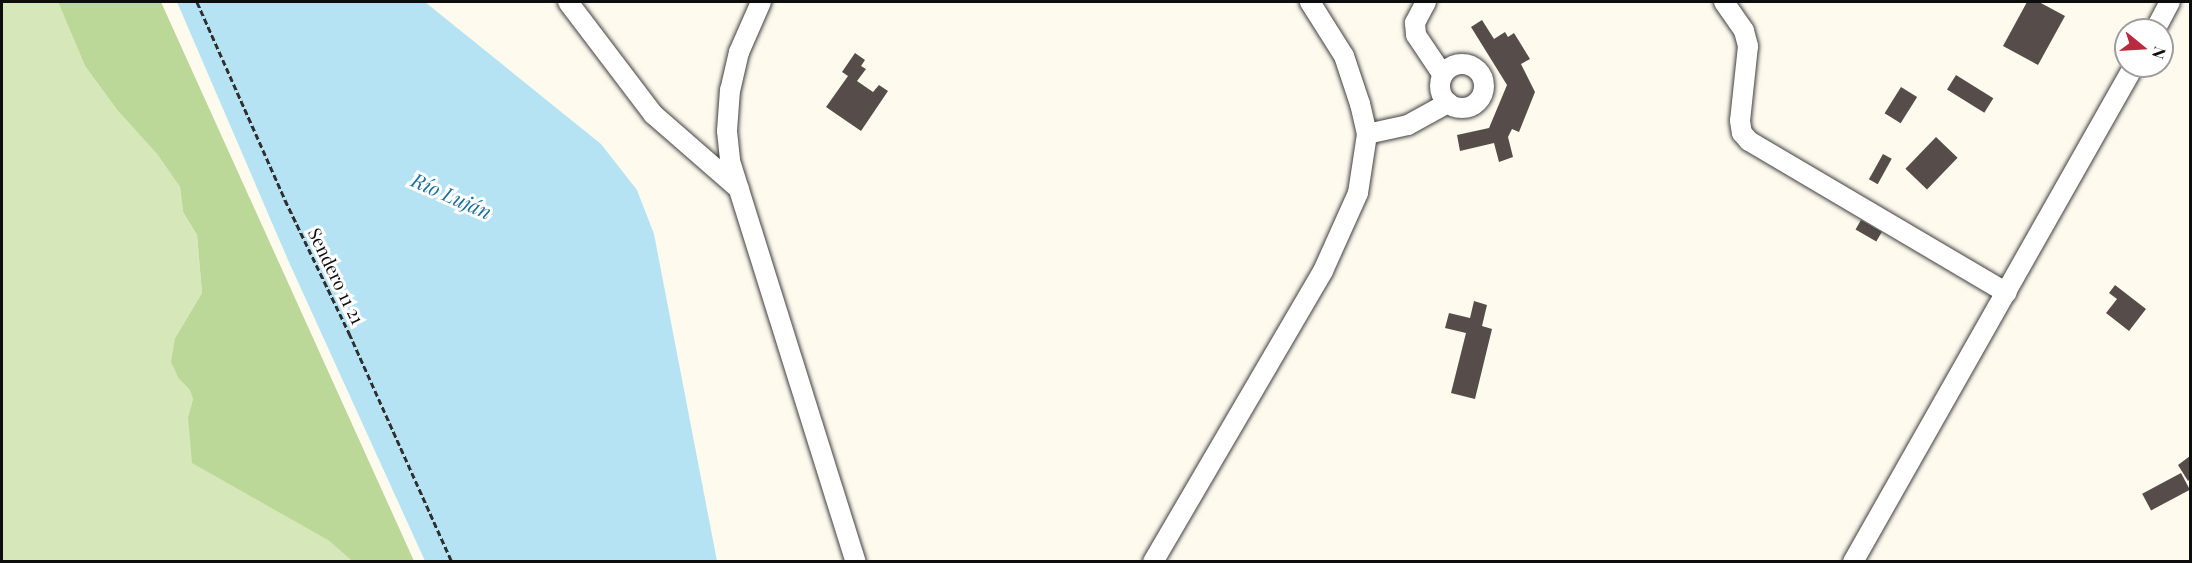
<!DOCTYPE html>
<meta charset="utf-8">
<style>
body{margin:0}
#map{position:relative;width:2192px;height:563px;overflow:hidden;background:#fefaee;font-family:"Playfair Display",serif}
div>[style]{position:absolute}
.green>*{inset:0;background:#d6e8b9}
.forest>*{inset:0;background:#bcd899}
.water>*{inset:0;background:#b5e3f4}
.building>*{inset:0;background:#564d4a;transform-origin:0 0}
.path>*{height:3px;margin-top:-1.5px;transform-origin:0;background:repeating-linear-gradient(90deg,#2f2f2f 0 6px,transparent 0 9px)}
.roads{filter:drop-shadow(0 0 2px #404040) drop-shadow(0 0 2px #404040)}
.minor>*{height:20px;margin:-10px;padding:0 10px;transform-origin:10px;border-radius:10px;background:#fff}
.minor>.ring{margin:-10px;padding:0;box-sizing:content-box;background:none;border:20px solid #fff;border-radius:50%}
span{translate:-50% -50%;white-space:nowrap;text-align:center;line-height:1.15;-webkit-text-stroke:6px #fff;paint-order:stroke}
.street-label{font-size:18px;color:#0d0d0d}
.water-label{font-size:20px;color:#1b719b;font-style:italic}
.frame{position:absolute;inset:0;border:3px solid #0d0d0d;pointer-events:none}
.north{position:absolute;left:2114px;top:18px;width:60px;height:60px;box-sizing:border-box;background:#fff;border:2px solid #9e9e9e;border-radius:50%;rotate:108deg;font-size:16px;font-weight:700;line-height:24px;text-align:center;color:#0d0d0d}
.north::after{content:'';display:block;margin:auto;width:21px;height:27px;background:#b92a40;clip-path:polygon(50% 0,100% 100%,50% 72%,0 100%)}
</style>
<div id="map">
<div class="green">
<i style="clip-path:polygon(2px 2px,58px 2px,85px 66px,118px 111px,157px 154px,180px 187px,183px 212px,197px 235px,202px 293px,175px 338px,179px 379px,189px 389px,193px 399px,188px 417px,352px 561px,2px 561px)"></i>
</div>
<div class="forest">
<i style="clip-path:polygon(58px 2px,161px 2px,414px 561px,352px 561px,328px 540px,192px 463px,188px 417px,193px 399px,189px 389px,179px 379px,171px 362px,175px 338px,202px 293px,197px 235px,183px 212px,180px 187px,157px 154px,118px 111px,85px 66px)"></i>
</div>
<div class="water">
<i style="clip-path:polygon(177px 2px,425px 2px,601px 144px,637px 190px,654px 234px,717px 561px,425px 561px,288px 260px)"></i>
</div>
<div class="building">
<i style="clip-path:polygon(2027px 2px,2039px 2px,2065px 16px,2038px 65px,2003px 46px)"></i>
<i style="clip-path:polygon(1482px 20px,1494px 39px,1505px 32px,1508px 37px,1514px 33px,1530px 59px,1521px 64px,1535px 92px,1519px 132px,1512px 129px,1508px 137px,1513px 157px,1499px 162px,1494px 143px,1460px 151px,1457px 135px,1489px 128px,1507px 85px,1471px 27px)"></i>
<i style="clip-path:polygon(855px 53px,865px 60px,861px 66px,866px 69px,857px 81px,873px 92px,879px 85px,888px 91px,861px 131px,826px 107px,848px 76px,842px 72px)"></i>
<i style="left:1956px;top:75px;width:44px;height:17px;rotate:32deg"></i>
<i style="left:1901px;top:87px;width:19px;height:31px;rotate:32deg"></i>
<i style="left:1936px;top:137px;width:30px;height:44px;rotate:44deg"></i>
<i style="left:1883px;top:154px;width:10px;height:29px;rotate:29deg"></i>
<i style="left:1861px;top:220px;width:24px;height:11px;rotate:30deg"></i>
<i style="clip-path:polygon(2115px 285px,2146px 309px,2129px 331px,2106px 313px,2117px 299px,2109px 293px)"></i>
<i style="clip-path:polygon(1474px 301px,1487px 305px,1482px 326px,1492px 329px,1475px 399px,1451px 393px,1466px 333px,1445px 328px,1449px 313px,1470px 318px)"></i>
<i style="clip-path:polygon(2190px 456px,2190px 479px,2188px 481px,2178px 465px)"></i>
<i style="left:2181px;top:473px;width:19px;height:44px;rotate:62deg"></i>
</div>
<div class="path">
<i style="left:197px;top:2px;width:217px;rotate:66deg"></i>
<i style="left:285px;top:200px;width:148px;rotate:64.3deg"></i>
<i style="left:349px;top:333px;width:251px;rotate:65.8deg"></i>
</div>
<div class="roads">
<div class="minor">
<i style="left:568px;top:2px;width:141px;rotate:52.8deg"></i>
<i style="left:653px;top:114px;width:114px;rotate:41.1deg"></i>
<i style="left:761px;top:2px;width:55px;rotate:113.7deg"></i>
<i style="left:739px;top:52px;width:39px;rotate:103deg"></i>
<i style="left:730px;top:90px;width:41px;rotate:94.2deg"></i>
<i style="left:727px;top:131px;width:30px;rotate:84deg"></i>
<i style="left:730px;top:161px;width:420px;rotate:72.6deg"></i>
<i style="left:1426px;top:2px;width:24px;rotate:118deg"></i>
<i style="left:1415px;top:23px;width:12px;rotate:85deg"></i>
<i style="left:1416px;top:35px;width:48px;rotate:56deg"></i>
<i style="left:1724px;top:2px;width:35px;rotate:55deg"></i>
<i style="left:1744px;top:31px;width:16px;rotate:75deg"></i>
<i style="left:1748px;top:46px;width:75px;rotate:96.1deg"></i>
<i style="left:1740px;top:121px;width:12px;rotate:81deg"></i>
<i style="left:1742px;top:133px;width:11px;rotate:49deg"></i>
<i style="left:1749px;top:141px;width:299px;rotate:30.5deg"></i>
<i style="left:2155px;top:30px;width:32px;rotate:-62deg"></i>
<i class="ring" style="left:1440px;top:64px;width:24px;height:24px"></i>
<i style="left:1367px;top:134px;width:42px;rotate:-12.4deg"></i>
<i style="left:1408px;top:125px;width:46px;rotate:-28.8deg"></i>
<i style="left:1153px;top:562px;width:337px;rotate:-59.7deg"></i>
<i style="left:1323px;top:271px;width:85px;rotate:-65.8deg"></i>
<i style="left:1358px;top:193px;width:60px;rotate:-81.3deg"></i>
<i style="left:1367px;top:134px;width:31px;rotate:-103deg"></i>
<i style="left:1360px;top:104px;width:51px;rotate:-108.4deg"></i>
<i style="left:1344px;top:56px;width:64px;rotate:-122.2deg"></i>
<i style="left:1853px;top:562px;width:570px;rotate:-60.47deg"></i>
</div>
</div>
<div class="street-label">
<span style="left:336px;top:276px;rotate:64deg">Sendero 11 21</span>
</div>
<div class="water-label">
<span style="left:452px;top:195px;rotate:24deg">Río Luján</span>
</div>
<div class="frame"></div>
<div class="north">N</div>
</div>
